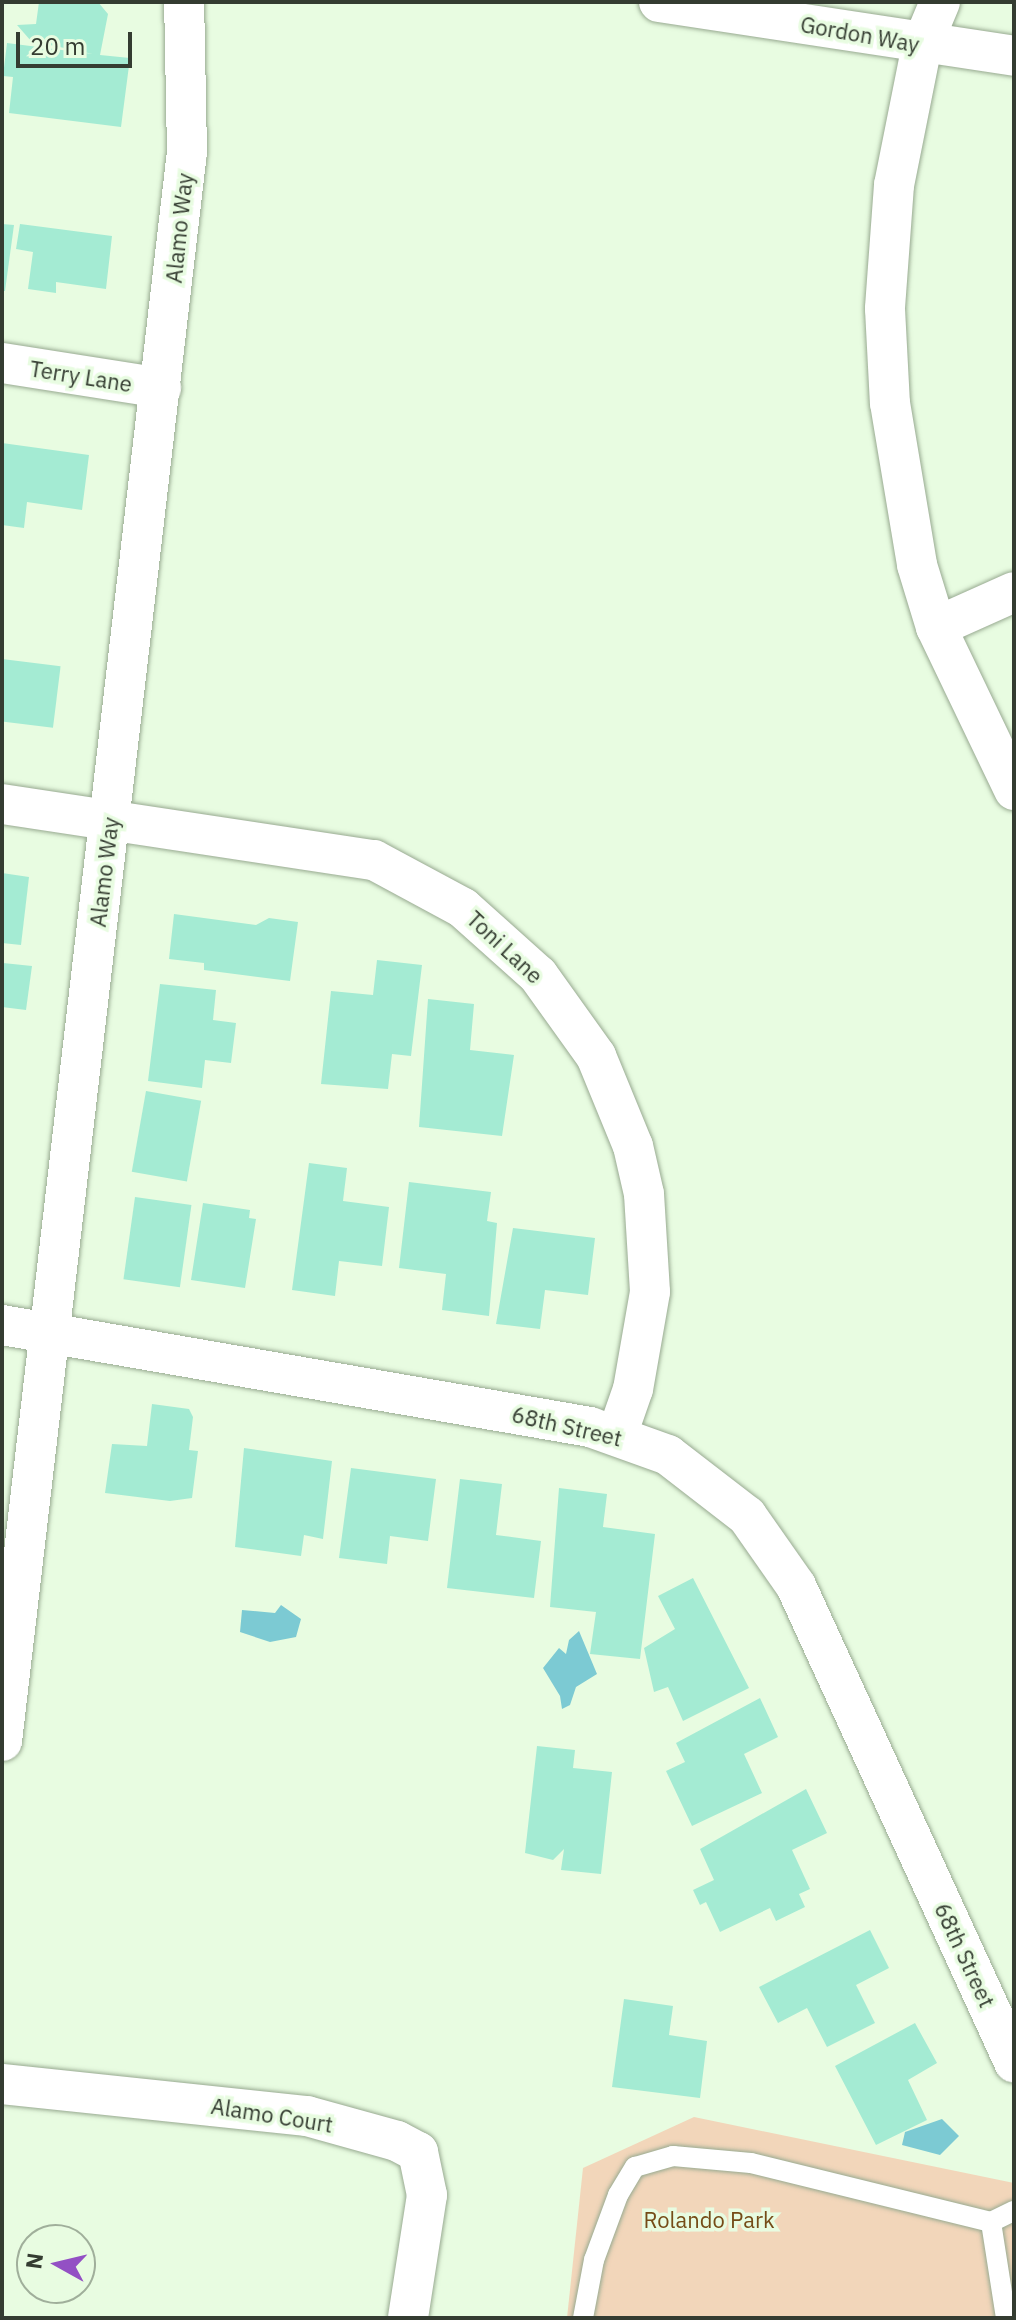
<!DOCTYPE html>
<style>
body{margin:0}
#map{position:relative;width:1016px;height:2320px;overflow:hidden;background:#e8fce1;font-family:"IBM Plex Sans",sans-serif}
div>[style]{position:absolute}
.green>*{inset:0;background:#f2d6ba}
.water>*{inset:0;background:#7ccad3}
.building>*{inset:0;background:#a4ebd3;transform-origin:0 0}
.roads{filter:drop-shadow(0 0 2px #98aa91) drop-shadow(0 0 2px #98aa91)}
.lane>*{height:20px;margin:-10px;padding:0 10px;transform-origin:10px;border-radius:10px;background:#fff}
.street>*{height:40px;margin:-20px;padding:0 20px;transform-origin:20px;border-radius:20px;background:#fff}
span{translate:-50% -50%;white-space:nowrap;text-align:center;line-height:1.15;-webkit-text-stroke:7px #e8fce1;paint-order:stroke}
.street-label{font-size:22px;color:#343c31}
.park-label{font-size:22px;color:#754c17}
.frame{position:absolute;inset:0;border:4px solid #343c31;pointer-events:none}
.north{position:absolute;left:16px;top:2224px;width:80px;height:80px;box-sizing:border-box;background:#e8fce1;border:2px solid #a0af9b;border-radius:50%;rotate:278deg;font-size:22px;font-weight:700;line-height:32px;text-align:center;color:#343c31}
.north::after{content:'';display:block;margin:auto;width:28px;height:36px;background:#9350c4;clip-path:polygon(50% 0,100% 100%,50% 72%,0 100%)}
.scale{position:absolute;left:16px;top:32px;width:116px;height:36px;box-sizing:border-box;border:4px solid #343c31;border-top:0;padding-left:10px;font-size:24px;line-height:28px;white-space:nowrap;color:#343c31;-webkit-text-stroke:6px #e8fce1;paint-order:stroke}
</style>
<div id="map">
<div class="green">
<i style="clip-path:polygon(694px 2117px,1014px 2183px,1014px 2318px,567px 2318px,583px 2168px)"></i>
</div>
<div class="water">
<i style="clip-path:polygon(281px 1605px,301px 1619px,296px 1637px,270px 1642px,240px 1632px,242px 1610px,275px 1613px)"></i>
<i style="clip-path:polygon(579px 1631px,597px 1674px,576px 1687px,570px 1705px,562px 1709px,560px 1696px,543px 1668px,559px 1648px,566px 1654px,569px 1640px)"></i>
<i style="clip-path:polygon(942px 2119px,959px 2136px,940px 2155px,902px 2145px,905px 2132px)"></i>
</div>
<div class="building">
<i style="clip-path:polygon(39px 2px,98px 2px,108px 14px,100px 55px,130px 58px,121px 127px,9px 113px,13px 77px,3px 76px,7px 43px,93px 54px,31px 41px,17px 25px,36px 24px)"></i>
<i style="clip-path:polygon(2px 224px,14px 225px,5px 291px,2px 291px)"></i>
<i style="clip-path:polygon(20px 224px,112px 236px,106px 289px,56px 282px,56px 293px,28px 289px,33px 252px,16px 249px)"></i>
<i style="clip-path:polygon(2px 443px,89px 455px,82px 510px,27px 502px,24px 528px,2px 525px)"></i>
<i style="left:2px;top:659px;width:59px;height:62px;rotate:7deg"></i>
<i style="clip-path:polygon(2px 873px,29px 877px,21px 945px,2px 943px)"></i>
<i style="clip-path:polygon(174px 914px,256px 925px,269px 918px,298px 922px,290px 981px,204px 970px,204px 963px,169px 959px)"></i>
<i style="clip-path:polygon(377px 960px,422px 965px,411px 1056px,392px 1054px,388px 1089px,321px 1084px,331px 991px,373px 995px)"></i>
<i style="clip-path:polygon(3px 963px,32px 966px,26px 1010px,2px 1007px)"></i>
<i style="clip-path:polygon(160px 984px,216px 990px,213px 1020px,236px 1023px,231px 1063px,205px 1060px,202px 1088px,148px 1081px)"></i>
<i style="clip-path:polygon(428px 999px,474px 1004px,470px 1050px,514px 1055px,502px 1136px,419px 1127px)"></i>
<i style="left:146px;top:1091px;width:56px;height:82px;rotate:10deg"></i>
<i style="clip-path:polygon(309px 1163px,347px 1168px,343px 1201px,389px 1207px,382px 1266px,339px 1261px,335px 1296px,292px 1290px)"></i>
<i style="clip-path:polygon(409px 1182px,491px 1192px,487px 1221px,497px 1223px,489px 1316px,442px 1310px,446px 1274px,399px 1268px)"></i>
<i style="left:135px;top:1197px;width:57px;height:83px;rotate:8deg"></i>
<i style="clip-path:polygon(203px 1203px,250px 1210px,249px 1218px,256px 1219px,245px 1288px,191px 1280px)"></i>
<i style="clip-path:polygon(513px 1228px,595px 1238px,588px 1295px,545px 1290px,540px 1329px,496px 1324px)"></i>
<i style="clip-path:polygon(152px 1404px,189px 1409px,193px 1417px,189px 1450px,198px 1451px,192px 1498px,170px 1501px,105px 1493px,112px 1444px,147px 1446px)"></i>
<i style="clip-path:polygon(244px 1448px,332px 1461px,323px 1539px,304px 1535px,301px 1556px,235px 1547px)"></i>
<i style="clip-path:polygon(351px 1468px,436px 1479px,428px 1541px,390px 1536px,387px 1564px,339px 1558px)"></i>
<i style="clip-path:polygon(460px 1479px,502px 1484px,496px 1535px,541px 1541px,534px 1598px,447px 1588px)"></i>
<i style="clip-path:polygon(559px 1488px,607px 1494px,603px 1527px,655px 1534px,640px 1659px,590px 1654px,596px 1612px,550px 1607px)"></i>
<i style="clip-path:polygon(693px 1578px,749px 1688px,683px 1721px,668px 1687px,654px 1692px,644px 1648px,675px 1629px,658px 1596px)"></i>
<i style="clip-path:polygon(760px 1698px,778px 1737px,744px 1754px,762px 1793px,692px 1826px,666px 1771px,685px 1762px,676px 1743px)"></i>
<i style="clip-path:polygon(537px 1746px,575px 1750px,573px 1768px,612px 1772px,601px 1874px,561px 1870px,564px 1849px,553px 1860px,525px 1853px)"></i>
<i style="clip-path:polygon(806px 1789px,827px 1833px,792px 1850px,810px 1889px,799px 1894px,805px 1907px,776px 1921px,770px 1908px,720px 1932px,706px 1902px,700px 1905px,693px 1890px,714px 1880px,700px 1849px)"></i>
<i style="clip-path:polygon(870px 1930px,889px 1968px,856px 1985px,875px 2023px,827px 2047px,807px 2008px,778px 2023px,759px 1987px)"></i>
<i style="clip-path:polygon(624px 1999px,673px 2006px,669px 2035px,707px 2041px,700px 2098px,612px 2087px)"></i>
<i style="clip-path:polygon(915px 2023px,937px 2063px,908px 2080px,927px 2120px,876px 2145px,835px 2066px)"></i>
</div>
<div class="roads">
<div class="lane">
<i style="left:583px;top:2318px;width:59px;rotate:-79.3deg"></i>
<i style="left:594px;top:2260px;width:69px;rotate:-69.7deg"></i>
<i style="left:618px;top:2195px;width:33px;rotate:-59deg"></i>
<i style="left:635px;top:2167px;width:40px;rotate:-16deg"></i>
<i style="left:673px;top:2156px;width:78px;rotate:5.1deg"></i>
<i style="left:751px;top:2163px;width:247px;rotate:13.8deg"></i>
<i style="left:1006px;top:2318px;width:97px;rotate:-98.9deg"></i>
<i style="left:991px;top:2222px;width:25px;rotate:-26deg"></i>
</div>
<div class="street">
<i style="left:659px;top:2px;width:359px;rotate:8.6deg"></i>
<i style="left:940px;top:2px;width:47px;rotate:112.7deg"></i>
<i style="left:922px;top:45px;width:143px;rotate:101.3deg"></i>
<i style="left:894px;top:185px;width:124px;rotate:94.2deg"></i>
<i style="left:885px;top:309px;width:94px;rotate:87deg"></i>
<i style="left:890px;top:403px;width:164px;rotate:80.5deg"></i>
<i style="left:917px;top:565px;width:65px;rotate:73deg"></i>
<i style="left:936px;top:627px;width:181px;rotate:64.4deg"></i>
<i style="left:2px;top:363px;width:161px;rotate:8.9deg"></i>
<i style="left:936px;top:627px;width:85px;rotate:-24.2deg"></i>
<i style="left:2px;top:804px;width:376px;rotate:8.6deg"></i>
<i style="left:374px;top:860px;width:101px;rotate:28.3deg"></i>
<i style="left:463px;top:908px;width:101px;rotate:41.8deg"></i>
<i style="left:538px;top:975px;width:100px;rotate:54.4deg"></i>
<i style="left:596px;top:1056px;width:97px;rotate:67.7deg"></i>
<i style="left:633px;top:1146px;width:49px;rotate:77.1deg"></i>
<i style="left:644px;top:1194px;width:98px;rotate:86.5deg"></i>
<i style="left:650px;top:1292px;width:98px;rotate:99.9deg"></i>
<i style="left:633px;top:1389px;width:49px;rotate:109.2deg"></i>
<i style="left:2px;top:1325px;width:597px;rotate:9.84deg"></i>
<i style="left:590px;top:1427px;width:83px;rotate:19.7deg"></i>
<i style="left:668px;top:1455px;width:100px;rotate:37.7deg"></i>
<i style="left:747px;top:1516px;width:85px;rotate:55deg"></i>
<i style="left:796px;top:1586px;width:524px;rotate:65.39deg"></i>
<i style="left:2px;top:1741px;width:1600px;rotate:-83.36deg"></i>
<i style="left:187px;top:152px;width:150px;rotate:-91.1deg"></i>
<i style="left:2px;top:2084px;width:307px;rotate:6deg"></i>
<i style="left:307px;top:2116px;width:93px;rotate:15.5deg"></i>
<i style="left:397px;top:2141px;width:24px;rotate:28deg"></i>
<i style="left:418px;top:2152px;width:44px;rotate:78.2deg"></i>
<i style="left:427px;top:2195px;width:124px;rotate:98.8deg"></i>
</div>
</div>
<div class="street-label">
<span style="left:860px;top:34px;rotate:10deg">Gordon Way</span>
<span style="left:179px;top:228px;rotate:-84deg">Alamo Way</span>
<span style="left:81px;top:376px;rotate:9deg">Terry Lane</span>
<span style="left:104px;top:872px;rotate:-83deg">Alamo Way</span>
<span style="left:505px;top:947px;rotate:43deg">Toni Lane</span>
<span style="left:567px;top:1426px;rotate:13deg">68th Street</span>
<span style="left:965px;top:1955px;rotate:65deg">68th Street</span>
<span style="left:272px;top:2115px;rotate:9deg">Alamo Court</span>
</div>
<div class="park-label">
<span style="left:709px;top:2220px">Rolando Park</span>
</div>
<div class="frame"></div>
<div class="north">N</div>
<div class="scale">20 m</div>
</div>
